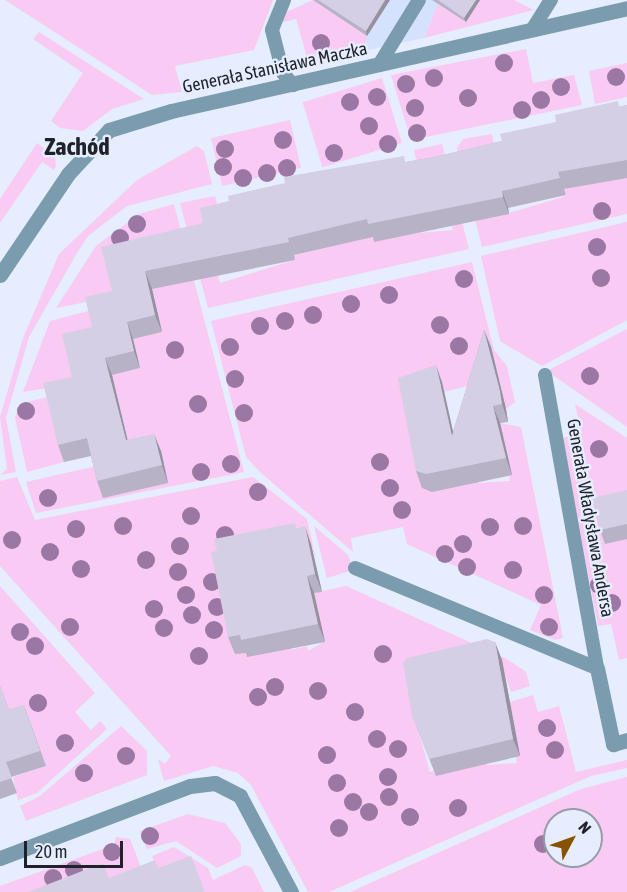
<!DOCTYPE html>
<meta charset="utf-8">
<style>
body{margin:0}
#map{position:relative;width:627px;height:892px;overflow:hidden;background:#e5edfe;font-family:"Asap Condensed",sans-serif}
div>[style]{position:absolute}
.built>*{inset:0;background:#d5e2fe}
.green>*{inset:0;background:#f9caf3;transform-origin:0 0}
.service>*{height:14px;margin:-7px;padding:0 7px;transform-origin:7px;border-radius:7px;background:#7b9cae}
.minor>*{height:15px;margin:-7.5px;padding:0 7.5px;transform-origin:7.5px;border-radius:7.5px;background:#7b9cae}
.trees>*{width:18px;height:18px;margin:-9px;border-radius:50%;background:#9b78a4}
.wall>*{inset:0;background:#b7b2c5}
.shaded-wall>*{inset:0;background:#9591a0}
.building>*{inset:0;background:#d5cfe5}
span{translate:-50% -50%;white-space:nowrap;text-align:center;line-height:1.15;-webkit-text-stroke:5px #e5edfe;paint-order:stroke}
.street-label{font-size:18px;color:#1f222a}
.district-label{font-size:24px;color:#1f222a;font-weight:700}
.north{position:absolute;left:543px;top:808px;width:60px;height:60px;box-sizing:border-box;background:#e5edfe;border:2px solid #969ca9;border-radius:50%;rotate:49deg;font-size:16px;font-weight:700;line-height:24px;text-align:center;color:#1f222a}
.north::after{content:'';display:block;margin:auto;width:21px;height:27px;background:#885300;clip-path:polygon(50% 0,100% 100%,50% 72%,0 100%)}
.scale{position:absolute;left:24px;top:841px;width:99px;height:27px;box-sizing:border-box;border:3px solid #1f222a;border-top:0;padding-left:8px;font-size:18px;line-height:21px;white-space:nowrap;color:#1f222a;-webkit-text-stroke:4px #e5edfe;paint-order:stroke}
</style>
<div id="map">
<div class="built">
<i style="clip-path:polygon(313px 0,480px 0,466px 22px,438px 4px,424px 38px,364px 51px,366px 43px)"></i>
</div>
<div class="green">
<i style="clip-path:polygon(5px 0,273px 0,254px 50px,175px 66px,182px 92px,152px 95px)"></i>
<i style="clip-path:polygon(313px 0,367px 36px,364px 51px,308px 61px,296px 19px,283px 22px,282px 14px)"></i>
<i style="clip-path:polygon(480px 0,514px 0,534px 10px,424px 38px,438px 4px,466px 22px)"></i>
<i style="clip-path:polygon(39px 32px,144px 99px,112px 109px,83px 131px,60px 128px,51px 121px,83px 73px,33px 39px)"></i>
<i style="clip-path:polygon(526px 49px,533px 83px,574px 75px,582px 105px,411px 140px,391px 75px)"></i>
<i style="clip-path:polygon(627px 63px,627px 97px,595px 104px,589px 71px)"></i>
<i style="left:382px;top:78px;width:68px;height:83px;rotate:73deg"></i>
<i style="left:290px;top:120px;width:49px;height:81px;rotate:77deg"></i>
<i style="clip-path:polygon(492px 134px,497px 161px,480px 166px,492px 218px,566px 196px,564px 189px,627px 176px,627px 214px,482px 247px,457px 148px,463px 139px)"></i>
<i style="clip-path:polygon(37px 143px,55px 157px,56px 166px,54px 170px,42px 162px,0 223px,0 199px)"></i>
<i style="clip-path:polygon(442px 144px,469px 249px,208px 308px,180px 203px,215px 196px,222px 222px,206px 226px,220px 283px,295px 260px,294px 255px,373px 237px,453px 230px,441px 172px,420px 177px,414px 150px)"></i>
<i style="clip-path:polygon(197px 146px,204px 151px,212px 184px,127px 206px,88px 236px,77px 253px,29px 337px,6px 418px,16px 472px,0 475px,7px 469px,0 417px,23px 338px,59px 254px,137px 180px)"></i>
<i style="clip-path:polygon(174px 204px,244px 472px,36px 513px,26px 482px,132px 458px,112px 375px,140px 368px,133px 339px,162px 332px,152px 289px,56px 308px,96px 246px,139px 214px)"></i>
<i style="clip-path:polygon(627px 222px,627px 320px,542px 366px,500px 341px,481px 256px)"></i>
<i style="clip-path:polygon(472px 262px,494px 350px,507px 366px,515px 402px,506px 409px,482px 382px,444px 392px,442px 383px,409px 390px,479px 483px,510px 481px,500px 423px,521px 427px,563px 638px,555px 640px,530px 630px,541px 605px,407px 544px,403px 527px,351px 538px,353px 552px,261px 473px,246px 457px,211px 321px)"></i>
<i style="clip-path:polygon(123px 302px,76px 383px,23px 392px,50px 321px)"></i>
<i style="clip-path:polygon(627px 329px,627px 427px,547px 371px)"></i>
<i style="clip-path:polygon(83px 388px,50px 401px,64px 462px,27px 472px,15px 418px,20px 404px)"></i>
<i style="clip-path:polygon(575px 404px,627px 438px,627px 658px,619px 660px,611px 624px,598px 626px,562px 438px,582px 433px)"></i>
<i style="clip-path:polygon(17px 477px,35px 520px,253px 477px,307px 519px,317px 564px,311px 544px,291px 650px,307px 646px,308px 651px,324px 642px,314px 593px,346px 586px,507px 659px,526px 672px,530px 686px,511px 692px,500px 660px,419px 733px,430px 772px,484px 758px,487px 765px,517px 763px,506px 703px,533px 695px,538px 712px,559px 706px,576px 772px,627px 760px,627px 768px,591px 776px,329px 892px,308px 892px,251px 785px,238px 773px,213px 766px,164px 781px,158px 759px,165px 764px,171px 756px,0 566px,0 481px)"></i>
<i style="clip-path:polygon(314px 526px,348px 555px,353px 570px,327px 578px)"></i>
<i style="clip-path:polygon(0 586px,95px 693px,75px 712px,91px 730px,100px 721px,107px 729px,37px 793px,18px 800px,13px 777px,45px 766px,14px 725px,0 691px)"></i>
<i style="clip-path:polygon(121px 726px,147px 751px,147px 775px,26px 821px,20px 806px,40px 796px)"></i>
<i style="clip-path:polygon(evenodd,627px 777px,627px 892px,350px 892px,581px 789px,627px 777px,555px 820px,591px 820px,591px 856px,555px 856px,555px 820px)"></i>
<i style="clip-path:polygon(188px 814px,225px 823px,241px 844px,241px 856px,217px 868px,176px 841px,147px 849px,140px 831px)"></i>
<i style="clip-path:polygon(116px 837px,130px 839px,146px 880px,71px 892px,0 892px,0 886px,114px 845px)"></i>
<i style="clip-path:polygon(174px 847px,208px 868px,213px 880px,245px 865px,252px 868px,264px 892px,205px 892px,160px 874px,152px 856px)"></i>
</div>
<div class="service">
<i style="left:284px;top:0;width:32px;rotate:112deg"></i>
<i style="left:272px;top:30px;width:44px;rotate:75.7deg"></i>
<i style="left:283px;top:73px;width:16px;rotate:50deg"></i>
<i style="left:532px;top:30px;width:36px;rotate:-58deg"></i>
<i style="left:379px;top:65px;width:76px;rotate:-58.4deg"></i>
<i style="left:545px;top:375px;width:298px;rotate:79.9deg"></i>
<i style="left:355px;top:568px;width:262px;rotate:22.5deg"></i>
</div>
<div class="minor">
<i style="left:0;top:275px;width:122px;rotate:-56deg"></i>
<i style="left:68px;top:174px;width:60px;rotate:-47deg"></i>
<i style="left:109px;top:130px;width:65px;rotate:-17deg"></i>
<i style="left:171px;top:111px;width:467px;rotate:-12.7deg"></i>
<i style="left:597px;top:668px;width:78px;rotate:78.1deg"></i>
<i style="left:613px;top:744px;width:15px;rotate:-16deg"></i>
<i style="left:0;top:858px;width:203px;rotate:-20.8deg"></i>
<i style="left:190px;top:786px;width:25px;rotate:-7deg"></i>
<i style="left:215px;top:783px;width:28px;rotate:27deg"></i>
<i style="left:240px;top:796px;width:109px;rotate:62deg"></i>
</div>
<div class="trees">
<i style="left:321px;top:43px"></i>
<i style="left:504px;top:63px"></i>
<i style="left:616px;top:77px"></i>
<i style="left:434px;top:78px"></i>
<i style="left:406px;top:84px"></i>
<i style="left:561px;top:87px"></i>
<i style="left:377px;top:97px"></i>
<i style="left:468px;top:98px"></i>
<i style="left:541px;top:100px"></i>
<i style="left:350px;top:102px"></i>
<i style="left:415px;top:108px"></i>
<i style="left:522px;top:110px"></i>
<i style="left:369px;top:126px"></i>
<i style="left:417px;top:133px"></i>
<i style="left:283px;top:140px"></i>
<i style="left:388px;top:144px"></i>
<i style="left:225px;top:149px"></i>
<i style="left:334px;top:153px"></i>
<i style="left:223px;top:167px"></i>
<i style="left:287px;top:168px"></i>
<i style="left:267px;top:173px"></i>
<i style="left:243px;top:178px"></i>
<i style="left:602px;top:211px"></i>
<i style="left:137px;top:224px"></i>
<i style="left:120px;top:238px"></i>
<i style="left:597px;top:247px"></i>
<i style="left:601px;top:278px"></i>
<i style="left:464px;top:279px"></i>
<i style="left:389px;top:295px"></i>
<i style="left:351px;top:304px"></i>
<i style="left:313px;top:315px"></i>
<i style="left:285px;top:321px"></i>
<i style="left:440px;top:325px"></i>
<i style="left:260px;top:326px"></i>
<i style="left:459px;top:346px"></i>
<i style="left:230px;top:347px"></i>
<i style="left:175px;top:350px"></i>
<i style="left:590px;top:376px"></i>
<i style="left:235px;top:379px"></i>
<i style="left:198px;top:404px"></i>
<i style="left:26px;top:411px"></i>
<i style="left:244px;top:413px"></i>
<i style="left:599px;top:449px"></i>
<i style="left:380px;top:462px"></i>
<i style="left:231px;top:464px"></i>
<i style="left:201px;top:472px"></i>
<i style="left:390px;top:488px"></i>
<i style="left:258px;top:492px"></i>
<i style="left:48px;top:498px"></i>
<i style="left:402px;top:510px"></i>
<i style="left:191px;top:516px"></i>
<i style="left:123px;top:526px"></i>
<i style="left:523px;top:526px"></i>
<i style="left:490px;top:527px"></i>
<i style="left:76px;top:529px"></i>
<i style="left:225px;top:535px"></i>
<i style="left:12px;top:540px"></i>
<i style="left:463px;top:544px"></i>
<i style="left:180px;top:546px"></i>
<i style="left:50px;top:552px"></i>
<i style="left:445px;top:554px"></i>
<i style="left:146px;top:560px"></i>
<i style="left:467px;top:567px"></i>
<i style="left:81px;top:569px"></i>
<i style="left:513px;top:570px"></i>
<i style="left:178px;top:572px"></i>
<i style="left:212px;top:582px"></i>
<i style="left:599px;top:585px"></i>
<i style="left:186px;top:595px"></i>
<i style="left:544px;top:595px"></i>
<i style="left:612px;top:603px"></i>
<i style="left:217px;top:607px"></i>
<i style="left:154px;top:609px"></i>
<i style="left:192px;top:615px"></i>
<i style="left:70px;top:627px"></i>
<i style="left:549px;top:627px"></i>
<i style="left:164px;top:628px"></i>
<i style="left:214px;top:630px"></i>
<i style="left:20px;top:632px"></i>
<i style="left:35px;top:646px"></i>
<i style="left:383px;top:654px"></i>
<i style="left:199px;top:656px"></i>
<i style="left:275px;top:687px"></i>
<i style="left:318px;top:691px"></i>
<i style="left:258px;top:697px"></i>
<i style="left:38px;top:703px"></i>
<i style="left:355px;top:712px"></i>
<i style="left:547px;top:728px"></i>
<i style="left:377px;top:739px"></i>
<i style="left:65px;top:743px"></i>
<i style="left:398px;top:749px"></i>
<i style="left:555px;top:750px"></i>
<i style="left:327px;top:755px"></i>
<i style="left:126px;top:756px"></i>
<i style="left:84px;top:773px"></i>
<i style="left:388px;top:777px"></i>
<i style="left:337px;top:783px"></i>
<i style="left:389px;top:797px"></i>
<i style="left:353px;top:802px"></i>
<i style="left:458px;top:808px"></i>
<i style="left:369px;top:812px"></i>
<i style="left:410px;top:817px"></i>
<i style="left:339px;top:828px"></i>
<i style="left:150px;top:836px"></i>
<i style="left:543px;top:844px"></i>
<i style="left:112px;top:852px"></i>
<i style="left:74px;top:870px"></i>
<i style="left:53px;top:878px"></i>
</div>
<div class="wall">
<i style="clip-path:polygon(313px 0,390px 0,367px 36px)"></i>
<i style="clip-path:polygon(432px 0,480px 0,466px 22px)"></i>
<i style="clip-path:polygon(627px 105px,627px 178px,564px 189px,566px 195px,508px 208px,509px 214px,374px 242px,373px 237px,294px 255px,295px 260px,152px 289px,162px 332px,133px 339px,140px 368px,112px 375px,127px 440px,161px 451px,168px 483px,103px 498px,97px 481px,91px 456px,64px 462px,58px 445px,72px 377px,92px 327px,112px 291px,203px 223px,406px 162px,435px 157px,502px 141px,556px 122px)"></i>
<i style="clip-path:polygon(484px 330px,491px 347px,506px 409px,508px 422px,500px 423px,512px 475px,432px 492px,422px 488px,416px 471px,442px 382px,453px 432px)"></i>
<i style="clip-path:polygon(627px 490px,627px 539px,605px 544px,600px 530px)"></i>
<i style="clip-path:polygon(297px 528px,311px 544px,322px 592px,314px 593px,325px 642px,247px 657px,246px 653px,235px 654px,228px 637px)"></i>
<i style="clip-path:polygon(502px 660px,520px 756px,436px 776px,412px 715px)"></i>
<i style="clip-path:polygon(0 686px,9px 710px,24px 705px,46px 766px,11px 777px,17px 793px,0 799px)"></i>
</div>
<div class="shaded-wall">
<i style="clip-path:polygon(385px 0,390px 0,367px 36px,366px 31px)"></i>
<i style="clip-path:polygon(476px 0,480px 0,466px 22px,464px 18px)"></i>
<i style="clip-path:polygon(502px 191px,508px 208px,509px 214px,503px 197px)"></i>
<i style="clip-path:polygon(145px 271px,152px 289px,162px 332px,155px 315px)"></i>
<i style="clip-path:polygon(127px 322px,133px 339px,140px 368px,134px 351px)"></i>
<i style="clip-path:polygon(484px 330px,491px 347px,506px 409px,508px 422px,502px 404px)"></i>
<i style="clip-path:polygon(105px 358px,112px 375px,132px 458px,126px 440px)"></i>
<i style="clip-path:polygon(436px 365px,442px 382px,458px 454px,452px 436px)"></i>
<i style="clip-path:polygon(493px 406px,500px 423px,512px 475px,506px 458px)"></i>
<i style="clip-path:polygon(154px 434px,161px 451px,168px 483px,162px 465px)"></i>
<i style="clip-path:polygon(305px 526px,311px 544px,322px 592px,315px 574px)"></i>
<i style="clip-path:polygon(307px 576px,314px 593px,325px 642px,318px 624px)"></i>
<i style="clip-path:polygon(495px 642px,502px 660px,520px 756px,513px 739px)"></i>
</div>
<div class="building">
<i style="clip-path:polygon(318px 0,385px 0,366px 31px)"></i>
<i style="clip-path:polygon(438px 0,476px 0,464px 18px)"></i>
<i style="clip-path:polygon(618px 101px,619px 107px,627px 105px,627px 160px,558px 172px,560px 178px,502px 191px,503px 197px,368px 224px,367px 219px,288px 238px,289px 242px,145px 271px,155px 315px,127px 322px,134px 351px,105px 358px,126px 440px,154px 434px,162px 465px,97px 481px,87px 438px,58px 445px,43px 383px,72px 377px,62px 334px,92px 327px,85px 297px,112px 291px,101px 247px,203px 223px,200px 208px,229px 201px,228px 196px,285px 183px,284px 177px,404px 156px,405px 162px,435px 157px,502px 141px,500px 134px,556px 122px,555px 115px)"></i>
<i style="clip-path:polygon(484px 330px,500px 391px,502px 404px,493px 406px,506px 458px,426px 474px,416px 471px,398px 378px,436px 365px,452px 436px)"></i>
<i style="clip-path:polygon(627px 490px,627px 524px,600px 530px,592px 498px)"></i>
<i style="clip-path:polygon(295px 523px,296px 529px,305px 526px,315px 574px,307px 576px,318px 624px,241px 640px,240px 635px,228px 637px,211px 552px,217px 551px,214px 539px)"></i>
<i style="clip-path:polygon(487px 639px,495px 642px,513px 739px,429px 759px,412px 715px,403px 663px,407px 658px)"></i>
<i style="clip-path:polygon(0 686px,9px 710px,24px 705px,40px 751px,6px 762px,12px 778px,0 782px)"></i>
<i style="clip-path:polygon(191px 856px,205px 892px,28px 892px,103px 863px,109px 878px,155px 860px,158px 868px)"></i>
</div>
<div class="street-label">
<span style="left:275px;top:68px;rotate:-12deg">Generała Stanisława Maczka</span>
<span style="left:590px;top:518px;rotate:80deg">Generała Władysława Andersa</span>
</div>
<div class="district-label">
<span style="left:77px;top:147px">Zachód</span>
</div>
<div class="north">N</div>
<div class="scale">20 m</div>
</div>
